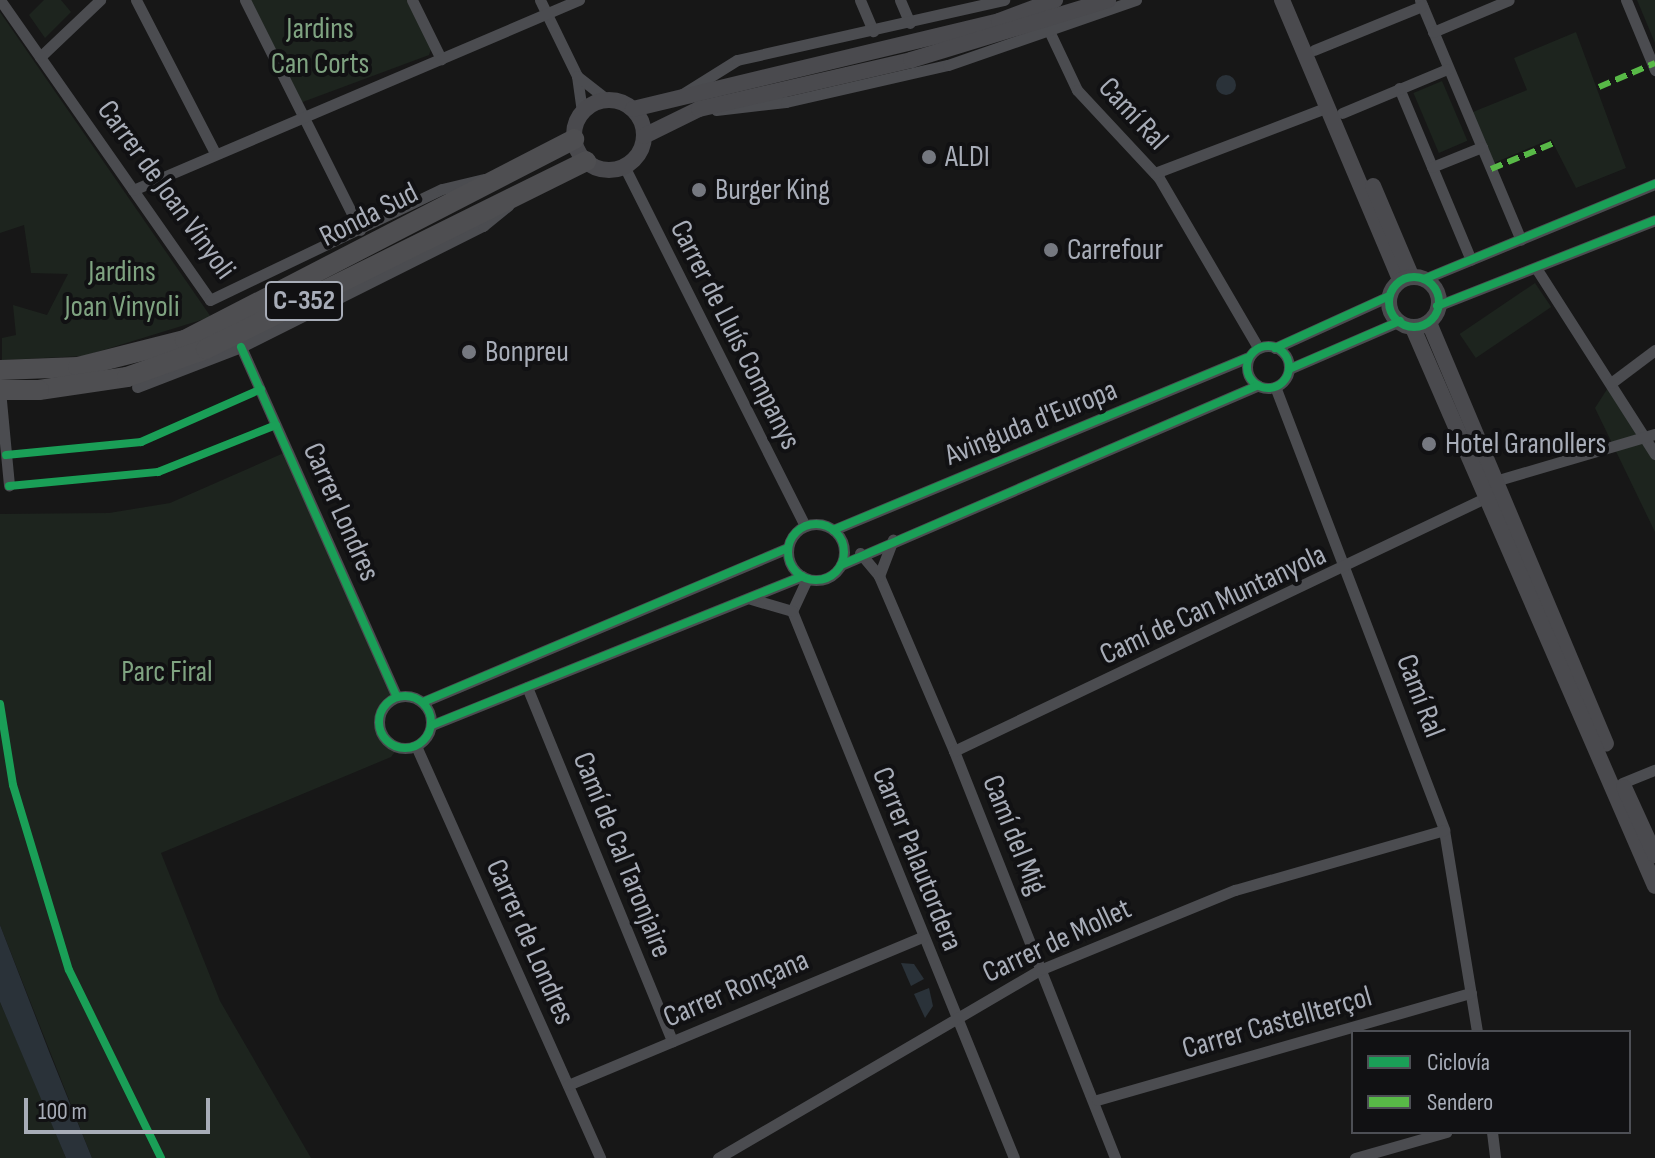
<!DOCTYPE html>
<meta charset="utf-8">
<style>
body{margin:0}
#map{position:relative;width:1655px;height:1158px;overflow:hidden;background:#171717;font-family:"Sofia Sans Condensed",sans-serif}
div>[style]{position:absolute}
.green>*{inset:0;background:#1d241e;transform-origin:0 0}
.water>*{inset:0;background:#2a3239}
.round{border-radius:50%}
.street>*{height:11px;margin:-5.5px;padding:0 5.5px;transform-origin:5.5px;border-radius:5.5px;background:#4b4c50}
.street>.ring{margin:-5.5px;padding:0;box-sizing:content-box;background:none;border:11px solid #4b4c50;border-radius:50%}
.secondary>*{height:16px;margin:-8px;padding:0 8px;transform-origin:8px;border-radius:8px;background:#4a4a4e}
.secondary>.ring{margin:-8px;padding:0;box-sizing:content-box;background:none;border:16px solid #4a4a4e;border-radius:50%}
.highway>*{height:20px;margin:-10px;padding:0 10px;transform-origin:10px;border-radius:10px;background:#4e4e51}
.highway-bridge>*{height:20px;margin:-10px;padding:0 10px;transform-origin:10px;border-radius:10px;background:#4e4e51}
.quiet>*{height:6px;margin-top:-3px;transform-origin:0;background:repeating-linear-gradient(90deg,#58b947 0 12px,transparent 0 18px)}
.cycleway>*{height:8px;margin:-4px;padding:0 4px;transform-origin:4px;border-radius:4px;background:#1a9f57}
.cycleway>.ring{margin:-4px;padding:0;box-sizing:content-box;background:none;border:8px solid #1a9f57;border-radius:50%}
.dots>*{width:22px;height:22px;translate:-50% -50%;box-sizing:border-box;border:4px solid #111113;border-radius:50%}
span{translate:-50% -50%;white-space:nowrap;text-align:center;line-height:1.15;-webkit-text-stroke:8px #111113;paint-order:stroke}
.shield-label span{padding:2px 6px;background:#111113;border:2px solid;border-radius:6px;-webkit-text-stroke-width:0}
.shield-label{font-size:28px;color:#a8adb8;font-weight:700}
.park-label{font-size:30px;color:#7fa381}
.street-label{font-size:30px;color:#a8adb8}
.poi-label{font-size:30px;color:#a8adb8}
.left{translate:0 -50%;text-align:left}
.legend{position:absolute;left:1351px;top:1030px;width:280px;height:104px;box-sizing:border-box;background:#111113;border:2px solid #4d4f55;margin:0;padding:10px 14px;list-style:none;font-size:24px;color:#a8adb8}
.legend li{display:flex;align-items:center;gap:16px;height:40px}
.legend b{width:40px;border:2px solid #4d4f55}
.scale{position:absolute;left:24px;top:1098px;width:186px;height:36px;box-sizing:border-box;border:4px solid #a8adb8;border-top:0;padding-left:10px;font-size:24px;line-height:28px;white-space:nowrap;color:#a8adb8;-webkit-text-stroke:6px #111113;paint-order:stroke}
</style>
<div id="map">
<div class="green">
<i style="clip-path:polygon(44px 0,61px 0,71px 12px,45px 38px,29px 15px)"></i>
<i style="clip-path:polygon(245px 0,412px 0,433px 43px,429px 55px,300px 103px)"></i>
<i style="clip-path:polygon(1637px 0,1655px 0,1655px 43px)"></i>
<i style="clip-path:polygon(0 12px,211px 317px,84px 356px,2px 360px,2px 338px,16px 335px,13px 305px,47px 315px,68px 274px,31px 273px,24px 225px,0 233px)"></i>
<i style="clip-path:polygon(1576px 32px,1626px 168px,1576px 188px,1551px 139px,1489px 165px,1468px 114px,1527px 90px,1514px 58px)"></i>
<i style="left:1442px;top:81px;width:65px;height:31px;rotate:67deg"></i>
<i style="left:1535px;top:283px;width:29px;height:91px;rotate:56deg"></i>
<i style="clip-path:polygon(1611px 383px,1655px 454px,1655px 532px,1595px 408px)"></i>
<i style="clip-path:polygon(293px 449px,397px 697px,379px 718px,383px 737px,398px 748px,391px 757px,161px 853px,220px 1001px,311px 1158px,92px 1158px,0 925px,0 514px,109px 513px,170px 503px)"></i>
<i style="clip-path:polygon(0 1002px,36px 1084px,66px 1158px,0 1158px)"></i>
</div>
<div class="water">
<i class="round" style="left:1216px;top:75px;width:20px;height:20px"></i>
<i style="clip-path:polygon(0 925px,50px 1054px,92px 1158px,66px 1158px,0 1002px)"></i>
<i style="clip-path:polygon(901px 963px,914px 964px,924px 979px,911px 986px)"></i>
<i style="clip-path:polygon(929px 988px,933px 1006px,925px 1018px,914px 994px)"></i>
</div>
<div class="street">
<i style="left:0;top:0;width:366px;rotate:55deg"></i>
<i style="left:210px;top:300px;width:257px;rotate:-25.6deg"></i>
<i style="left:442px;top:189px;width:43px;rotate:-13.4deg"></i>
<i style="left:136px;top:0;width:172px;rotate:62.7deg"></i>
<i style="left:245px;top:0;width:257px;rotate:63.4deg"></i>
<i style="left:412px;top:0;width:66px;rotate:63.8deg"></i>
<i style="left:540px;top:0;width:85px;rotate:64deg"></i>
<i style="left:577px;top:76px;width:37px;rotate:82deg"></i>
<i style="left:860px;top:0;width:34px;rotate:67deg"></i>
<i style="left:900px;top:0;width:25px;rotate:67deg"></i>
<i style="left:1420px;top:0;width:260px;rotate:67.2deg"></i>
<i style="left:1626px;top:0;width:76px;rotate:67.5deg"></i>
<i style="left:1433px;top:32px;width:82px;rotate:-22.8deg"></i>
<i style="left:1051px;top:35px;width:61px;rotate:64.7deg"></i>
<i style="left:1077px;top:90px;width:120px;rotate:47deg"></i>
<i style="left:1159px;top:178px;width:194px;rotate:59.7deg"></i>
<i style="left:1314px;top:50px;width:117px;rotate:-22.2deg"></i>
<i style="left:40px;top:57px;width:83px;rotate:-43.5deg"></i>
<i style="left:577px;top:76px;width:39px;rotate:38deg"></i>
<i style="left:1399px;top:88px;width:186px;rotate:67.3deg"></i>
<i style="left:681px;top:95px;width:66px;rotate:-32deg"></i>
<i style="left:737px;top:60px;width:274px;rotate:-12.7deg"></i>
<i style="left:716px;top:110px;width:70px;rotate:-6.5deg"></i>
<i style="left:786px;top:102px;width:166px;rotate:-12.9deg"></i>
<i style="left:948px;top:65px;width:199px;rotate:-19.1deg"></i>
<i style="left:1342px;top:113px;width:114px;rotate:-22.7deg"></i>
<i style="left:624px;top:166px;width:403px;rotate:63.3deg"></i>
<i style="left:1432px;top:167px;width:54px;rotate:-21.8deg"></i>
<i style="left:1155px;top:173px;width:185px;rotate:-20.9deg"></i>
<i style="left:133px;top:190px;width:485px;rotate:-23.1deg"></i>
<i style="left:1536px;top:268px;width:221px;rotate:57.4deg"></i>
<i style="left:1424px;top:279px;width:250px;rotate:-22.4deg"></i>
<i style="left:1437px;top:306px;width:234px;rotate:-21.5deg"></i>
<i class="ring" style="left:1247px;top:346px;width:31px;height:31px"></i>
<i style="left:241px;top:347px;width:383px;rotate:66deg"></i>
<i style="left:1275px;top:348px;width:125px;rotate:-24.5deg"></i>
<i style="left:1289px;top:369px;width:121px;rotate:-23.4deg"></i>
<i style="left:1611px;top:383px;width:55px;rotate:-36.9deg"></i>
<i style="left:137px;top:387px;width:111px;rotate:-21deg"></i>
<i style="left:241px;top:347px;width:271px;rotate:-26.6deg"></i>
<i style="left:483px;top:226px;width:33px;rotate:-39deg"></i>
<i style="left:1276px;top:389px;width:472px;rotate:69.1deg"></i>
<i style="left:1444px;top:830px;width:205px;rotate:80.7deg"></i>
<i style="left:0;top:390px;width:96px;rotate:84.6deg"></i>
<i style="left:1495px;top:481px;width:167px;rotate:-16.4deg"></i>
<i class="ring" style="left:788px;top:524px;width:45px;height:45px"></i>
<i style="left:833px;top:530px;width:448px;rotate:-22.6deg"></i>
<i style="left:860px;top:553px;width:30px;rotate:50deg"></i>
<i style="left:879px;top:576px;width:190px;rotate:66.8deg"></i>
<i style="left:954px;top:751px;width:438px;rotate:68.4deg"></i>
<i style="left:841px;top:565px;width:454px;rotate:-23.3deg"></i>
<i style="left:879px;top:576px;width:39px;rotate:-69deg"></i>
<i style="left:807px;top:579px;width:35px;rotate:115deg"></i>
<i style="left:792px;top:611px;width:590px;rotate:67.91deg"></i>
<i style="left:751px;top:599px;width:43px;rotate:16.3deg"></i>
<i style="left:527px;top:687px;width:383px;rotate:67.7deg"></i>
<i class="ring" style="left:379px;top:696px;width:41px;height:41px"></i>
<i style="left:423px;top:702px;width:396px;rotate:-22.9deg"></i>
<i style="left:432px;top:725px;width:399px;rotate:-21.9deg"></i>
<i style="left:416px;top:746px;width:451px;rotate:65.9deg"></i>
<i style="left:954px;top:751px;width:593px;rotate:-25.48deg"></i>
<i style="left:1622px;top:783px;width:35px;rotate:-22deg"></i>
<i style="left:568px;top:1085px;width:384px;rotate:-22.7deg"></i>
<i style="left:1097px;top:1100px;width:389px;rotate:-16deg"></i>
<i style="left:1492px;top:1132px;width:26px;rotate:83deg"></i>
<i style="left:718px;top:1158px;width:375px;rotate:-30.3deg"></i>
<i style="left:1042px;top:969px;width:209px;rotate:-22.3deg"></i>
<i style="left:1235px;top:890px;width:217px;rotate:-16deg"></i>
<i style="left:1355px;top:1158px;width:95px;rotate:-15.9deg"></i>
</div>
<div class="secondary">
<i style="left:1282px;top:0;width:301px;rotate:67.1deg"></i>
<i class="ring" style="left:574px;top:100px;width:54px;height:54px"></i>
<i style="left:633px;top:109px;width:376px;rotate:-13.5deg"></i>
<i style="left:999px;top:21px;width:60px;rotate:-20.6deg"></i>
<i style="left:644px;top:136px;width:61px;rotate:-26.1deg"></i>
<i style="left:699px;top:109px;width:218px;rotate:-13deg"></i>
<i style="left:911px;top:60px;width:206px;rotate:-16.9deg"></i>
<i style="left:1373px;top:186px;width:95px;rotate:67deg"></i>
<i class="ring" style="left:1389px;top:277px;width:34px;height:34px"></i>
<i style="left:1430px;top:325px;width:454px;rotate:67.2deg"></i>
<i style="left:1413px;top:328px;width:608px;rotate:66.55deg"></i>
<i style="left:1624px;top:787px;width:75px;rotate:65.5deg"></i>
</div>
<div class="highway">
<i style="left:0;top:370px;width:78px;rotate:-2.2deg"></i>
<i style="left:78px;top:367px;width:110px;rotate:-14.2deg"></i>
<i style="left:185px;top:340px;width:438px;rotate:-27.3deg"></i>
<i style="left:39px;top:390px;width:89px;rotate:-8.4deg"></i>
<i style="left:127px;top:377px;width:84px;rotate:-19.5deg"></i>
<i style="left:206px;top:349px;width:424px;rotate:-26.3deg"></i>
</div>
<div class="highway-bridge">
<i style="left:0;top:390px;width:39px"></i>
</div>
<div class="quiet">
<i style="left:1599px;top:87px;width:61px;rotate:-23.2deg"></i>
<i style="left:1491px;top:169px;width:68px;rotate:-22.4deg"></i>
</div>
<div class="cycleway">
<i class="ring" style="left:1389px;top:277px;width:42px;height:42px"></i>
<i style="left:1424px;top:279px;width:250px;rotate:-22.4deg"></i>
<i style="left:1437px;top:306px;width:234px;rotate:-21.5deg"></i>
<i class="ring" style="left:1247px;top:346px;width:34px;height:34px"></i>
<i style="left:241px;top:347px;width:383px;rotate:66deg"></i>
<i style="left:1275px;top:348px;width:125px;rotate:-24.5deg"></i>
<i style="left:1289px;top:369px;width:121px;rotate:-23.4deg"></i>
<i style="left:6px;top:455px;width:136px;rotate:-5.5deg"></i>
<i style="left:141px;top:442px;width:131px;rotate:-23.8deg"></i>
<i style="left:9px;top:486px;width:150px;rotate:-5.4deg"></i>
<i style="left:158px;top:472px;width:127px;rotate:-21.7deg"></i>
<i class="ring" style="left:788px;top:524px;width:48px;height:48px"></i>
<i style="left:833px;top:530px;width:448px;rotate:-22.6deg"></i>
<i style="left:841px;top:565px;width:454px;rotate:-23.3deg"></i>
<i class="ring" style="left:379px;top:696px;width:44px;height:44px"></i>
<i style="left:423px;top:702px;width:396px;rotate:-22.9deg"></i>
<i style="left:0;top:704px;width:82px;rotate:80.9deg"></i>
<i style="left:13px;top:785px;width:193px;rotate:73.2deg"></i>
<i style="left:69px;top:970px;width:209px;rotate:63.9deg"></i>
<i style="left:432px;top:725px;width:399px;rotate:-21.9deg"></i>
</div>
<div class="dots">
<i style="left:929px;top:157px;background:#757880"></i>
<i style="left:699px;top:190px;background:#757880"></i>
<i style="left:1051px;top:250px;background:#757880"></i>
<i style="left:469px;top:352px;background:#757880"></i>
<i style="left:1429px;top:444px;background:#757880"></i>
</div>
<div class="shield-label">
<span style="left:304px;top:301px">C-352</span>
</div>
<div class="park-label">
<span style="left:320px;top:46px">Jardins<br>Can Corts</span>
<span style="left:122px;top:289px">Jardins<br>Joan Vinyoli</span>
<span style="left:167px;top:672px">Parc Firal</span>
</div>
<div class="street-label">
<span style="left:1133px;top:114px;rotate:47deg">Camí Ral</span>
<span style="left:166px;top:190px;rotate:54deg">Carrer de Joan Vinyoli</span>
<span style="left:369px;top:215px;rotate:-27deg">Ronda Sud</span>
<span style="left:735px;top:335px;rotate:63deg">Carrer de Lluís Companys</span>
<span style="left:1031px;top:423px;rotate:-22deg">Avinguda d'Europa</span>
<span style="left:341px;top:512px;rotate:66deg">Carrer Londres</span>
<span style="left:1213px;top:605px;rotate:-25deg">Camí de Can Muntanyola</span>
<span style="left:1420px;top:696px;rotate:69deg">Camí Ral</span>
<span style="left:1014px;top:835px;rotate:68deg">Camí del Mig</span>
<span style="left:622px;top:855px;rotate:68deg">Camí de Cal Taronjaire</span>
<span style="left:917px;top:859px;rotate:68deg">Carrer Palautordera</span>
<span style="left:1057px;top:941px;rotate:-25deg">Carrer de Mollet</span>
<span style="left:530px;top:942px;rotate:66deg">Carrer de Londres</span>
<span style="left:736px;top:989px;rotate:-23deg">Carrer Ronçana</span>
<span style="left:1277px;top:1023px;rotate:-16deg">Carrer Castellterçol</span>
</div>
<div class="poi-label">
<span class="left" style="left:945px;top:157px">ALDI</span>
<span class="left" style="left:715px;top:190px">Burger King</span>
<span class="left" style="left:1067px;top:250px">Carrefour</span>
<span class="left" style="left:485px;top:352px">Bonpreu</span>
<span class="left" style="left:1445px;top:444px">Hotel Granollers</span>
</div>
<ul class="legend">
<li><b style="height:10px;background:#1a9f57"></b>Ciclovía</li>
<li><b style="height:10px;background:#58b947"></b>Sendero</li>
</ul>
<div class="scale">100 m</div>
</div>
